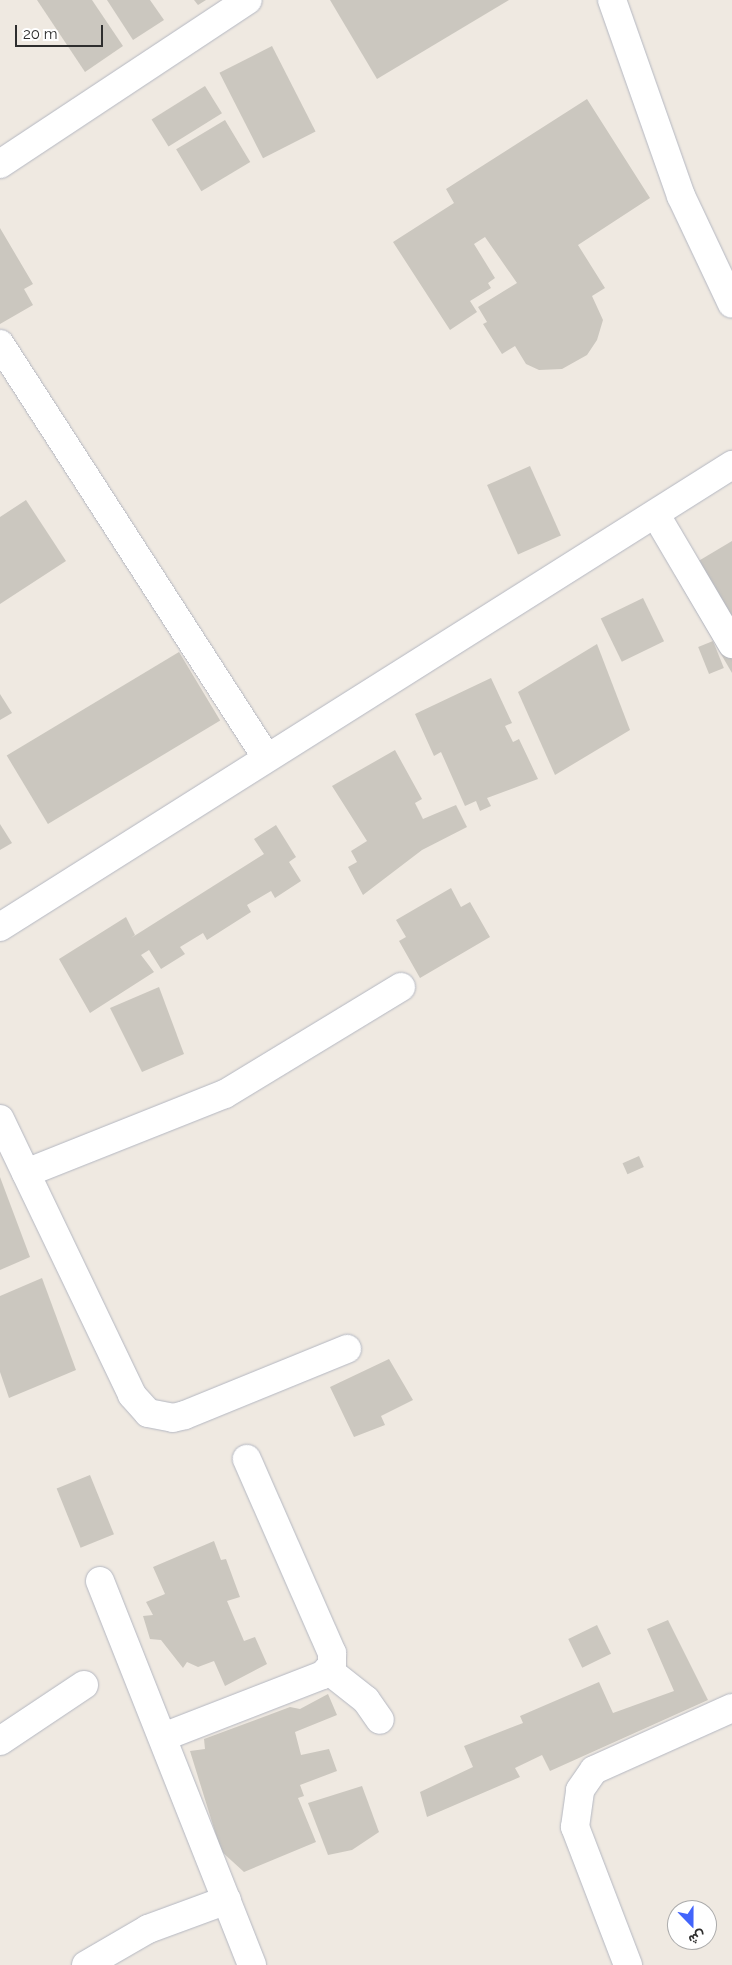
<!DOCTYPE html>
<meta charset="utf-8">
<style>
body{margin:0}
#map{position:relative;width:732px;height:1965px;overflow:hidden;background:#efe9e1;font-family:Raleway,Vazirmatn,sans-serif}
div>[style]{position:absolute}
.building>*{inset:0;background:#cbc7bf;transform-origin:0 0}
.roads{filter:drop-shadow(0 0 1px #b4b7c1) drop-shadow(0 0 1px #b4b7c1)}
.minor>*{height:28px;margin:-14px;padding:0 14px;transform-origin:14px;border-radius:14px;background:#fff}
.tertiary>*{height:28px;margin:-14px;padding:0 14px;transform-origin:14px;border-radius:14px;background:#fff}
span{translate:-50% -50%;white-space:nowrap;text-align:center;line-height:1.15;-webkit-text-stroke:4px #fff;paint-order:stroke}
.north{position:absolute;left:667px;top:1900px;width:50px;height:50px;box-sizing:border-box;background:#fff;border:1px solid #ababab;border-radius:50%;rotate:158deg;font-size:14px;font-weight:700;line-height:20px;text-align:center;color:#2e2e2e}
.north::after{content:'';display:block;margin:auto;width:18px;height:22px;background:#4264fb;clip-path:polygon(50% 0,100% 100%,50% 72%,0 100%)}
.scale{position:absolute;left:15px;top:25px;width:88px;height:22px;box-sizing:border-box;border:2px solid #2e2e2e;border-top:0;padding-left:6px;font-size:15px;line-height:18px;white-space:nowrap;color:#2e2e2e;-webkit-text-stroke:4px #fff;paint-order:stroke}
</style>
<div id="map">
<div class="building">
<i style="clip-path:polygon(37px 0,92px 0,123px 46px,85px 72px)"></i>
<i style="clip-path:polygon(107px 0,150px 0,164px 20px,133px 40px)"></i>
<i style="clip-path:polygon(194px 0,206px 0,198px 5px)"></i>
<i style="clip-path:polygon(330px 0,509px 0,377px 79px)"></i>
<i style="left:272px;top:46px;width:96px;height:59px;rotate:63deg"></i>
<i style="left:205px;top:86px;width:32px;height:63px;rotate:58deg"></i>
<i style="clip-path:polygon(587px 99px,650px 198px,578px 245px,605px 288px,592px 296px,603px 320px,597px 340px,587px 355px,562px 369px,539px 370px,526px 364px,515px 346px,502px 354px,483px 324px,487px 322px,478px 307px,517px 283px,485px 237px,474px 244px,495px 278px,488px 283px,491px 288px,470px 301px,477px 312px,450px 330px,393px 242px,454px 203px,446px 189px)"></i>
<i style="left:225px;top:120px;width:49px;height:57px;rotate:59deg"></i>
<i style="clip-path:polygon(0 228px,33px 284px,24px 289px,33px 305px,0 324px)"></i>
<i style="left:530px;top:466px;width:76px;height:47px;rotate:66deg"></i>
<i style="clip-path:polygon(26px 500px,66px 561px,0 604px,0 517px)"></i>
<i style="clip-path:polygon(732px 541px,732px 673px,675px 575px)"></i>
<i style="left:643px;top:598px;width:48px;height:47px;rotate:64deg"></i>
<i style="left:713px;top:641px;width:29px;height:16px;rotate:68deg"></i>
<i style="clip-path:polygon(597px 644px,630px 730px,555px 775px,518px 692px)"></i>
<i style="left:179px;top:652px;width:80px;height:201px;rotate:59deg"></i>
<i style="clip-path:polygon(491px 678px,512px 723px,505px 726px,513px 742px,519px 739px,538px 779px,487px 798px,491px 806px,480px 811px,476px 801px,465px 806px,441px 752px,434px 756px,415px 714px)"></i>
<i style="clip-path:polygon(0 694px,12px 713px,0 720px)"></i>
<i style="clip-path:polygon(395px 750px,422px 799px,415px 803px,423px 819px,456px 805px,467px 827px,422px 850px,363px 895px,348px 867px,357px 862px,351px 851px,367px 841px,332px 786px)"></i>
<i style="clip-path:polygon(0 824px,12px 843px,0 850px)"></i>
<i style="clip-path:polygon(276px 825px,296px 857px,289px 862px,301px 881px,275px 898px,271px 891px,247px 905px,251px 912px,207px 940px,203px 933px,180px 947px,185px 954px,161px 969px,149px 950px,141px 955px,154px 972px,90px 1013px,59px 959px,126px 917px,135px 935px,131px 938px,264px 854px,254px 839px)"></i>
<i style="clip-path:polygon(451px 888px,461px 907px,470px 902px,490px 937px,420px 978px,399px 941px,406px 937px,396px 920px)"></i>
<i style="clip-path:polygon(159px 987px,184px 1054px,142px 1072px,110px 1008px)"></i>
<i style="left:639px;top:1156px;width:12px;height:18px;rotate:66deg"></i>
<i style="clip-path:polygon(0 1177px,30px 1257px,0 1270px)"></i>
<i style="clip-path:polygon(42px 1278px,76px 1370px,9px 1398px,0 1372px,0 1296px)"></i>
<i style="clip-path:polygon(389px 1359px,413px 1400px,381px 1416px,385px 1425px,354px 1437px,330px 1387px)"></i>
<i style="left:90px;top:1475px;width:64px;height:36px;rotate:68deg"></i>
<i style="clip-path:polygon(214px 1541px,221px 1560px,226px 1559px,240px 1597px,227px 1601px,244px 1641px,255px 1637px,267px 1664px,225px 1686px,214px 1661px,198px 1667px,187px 1662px,183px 1668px,161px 1640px,150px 1639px,143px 1616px,153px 1615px,146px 1602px,165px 1594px,153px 1567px)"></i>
<i style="clip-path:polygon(668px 1620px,708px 1700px,550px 1771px,542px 1755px,515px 1768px,520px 1777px,427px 1817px,420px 1792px,473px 1767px,464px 1746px,523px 1723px,520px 1716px,599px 1682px,613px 1713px,674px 1691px,647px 1629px)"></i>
<i style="left:597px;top:1625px;width:32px;height:32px;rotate:64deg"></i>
<i style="clip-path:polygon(328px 1694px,337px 1715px,295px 1732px,301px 1755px,329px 1749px,337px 1771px,300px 1785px,304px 1796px,298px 1798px,316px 1842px,244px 1872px,221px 1851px,190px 1751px,205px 1749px,204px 1739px,290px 1707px,300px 1709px)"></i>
<i style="clip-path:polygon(362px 1786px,379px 1832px,352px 1850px,328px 1855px,308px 1803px)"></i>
</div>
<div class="roads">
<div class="minor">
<i style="left:612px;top:0;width:208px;rotate:70.6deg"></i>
<i style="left:681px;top:196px;width:119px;rotate:64.7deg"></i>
<i style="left:0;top:164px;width:297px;rotate:-33.5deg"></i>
<i style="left:0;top:344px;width:491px;rotate:57.2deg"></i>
<i style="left:656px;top:515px;width:150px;rotate:59.5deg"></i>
<i style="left:0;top:1119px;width:306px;rotate:64.4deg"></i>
<i style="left:132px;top:1395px;width:24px;rotate:48deg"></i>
<i style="left:148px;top:1413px;width:25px;rotate:11deg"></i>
<i style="left:173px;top:1418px;width:12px;rotate:-14deg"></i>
<i style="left:185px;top:1415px;width:175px;rotate:-22.2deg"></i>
<i style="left:26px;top:1173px;width:214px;rotate:-21.7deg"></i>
<i style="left:225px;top:1094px;width:206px;rotate:-31.3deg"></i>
<i style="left:100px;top:1581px;width:413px;rotate:68.4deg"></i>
<i style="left:328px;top:1670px;width:48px;rotate:38.3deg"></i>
<i style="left:366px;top:1700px;width:24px;rotate:55deg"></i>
<i style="left:163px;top:1737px;width:172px;rotate:-21.2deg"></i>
<i style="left:323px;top:1675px;width:13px;rotate:-48deg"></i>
<i style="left:332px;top:1665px;width:12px;rotate:-90deg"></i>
<i style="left:332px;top:1653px;width:212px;rotate:-113.7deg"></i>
<i style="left:0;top:1741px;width:101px;rotate:-33.7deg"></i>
<i style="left:86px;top:1965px;width:72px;rotate:-30.1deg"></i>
<i style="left:148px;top:1929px;width:84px;rotate:-20.2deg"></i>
<i style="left:628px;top:1965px;width:148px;rotate:-111deg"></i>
<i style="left:575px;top:1827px;width:37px;rotate:-82deg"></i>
<i style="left:580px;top:1790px;width:24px;rotate:-55deg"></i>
<i style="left:594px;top:1770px;width:151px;rotate:-24.2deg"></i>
</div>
<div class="tertiary">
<i style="left:0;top:927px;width:866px;rotate:-32.26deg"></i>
</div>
</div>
<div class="north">ش</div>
<div class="scale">20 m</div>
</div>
